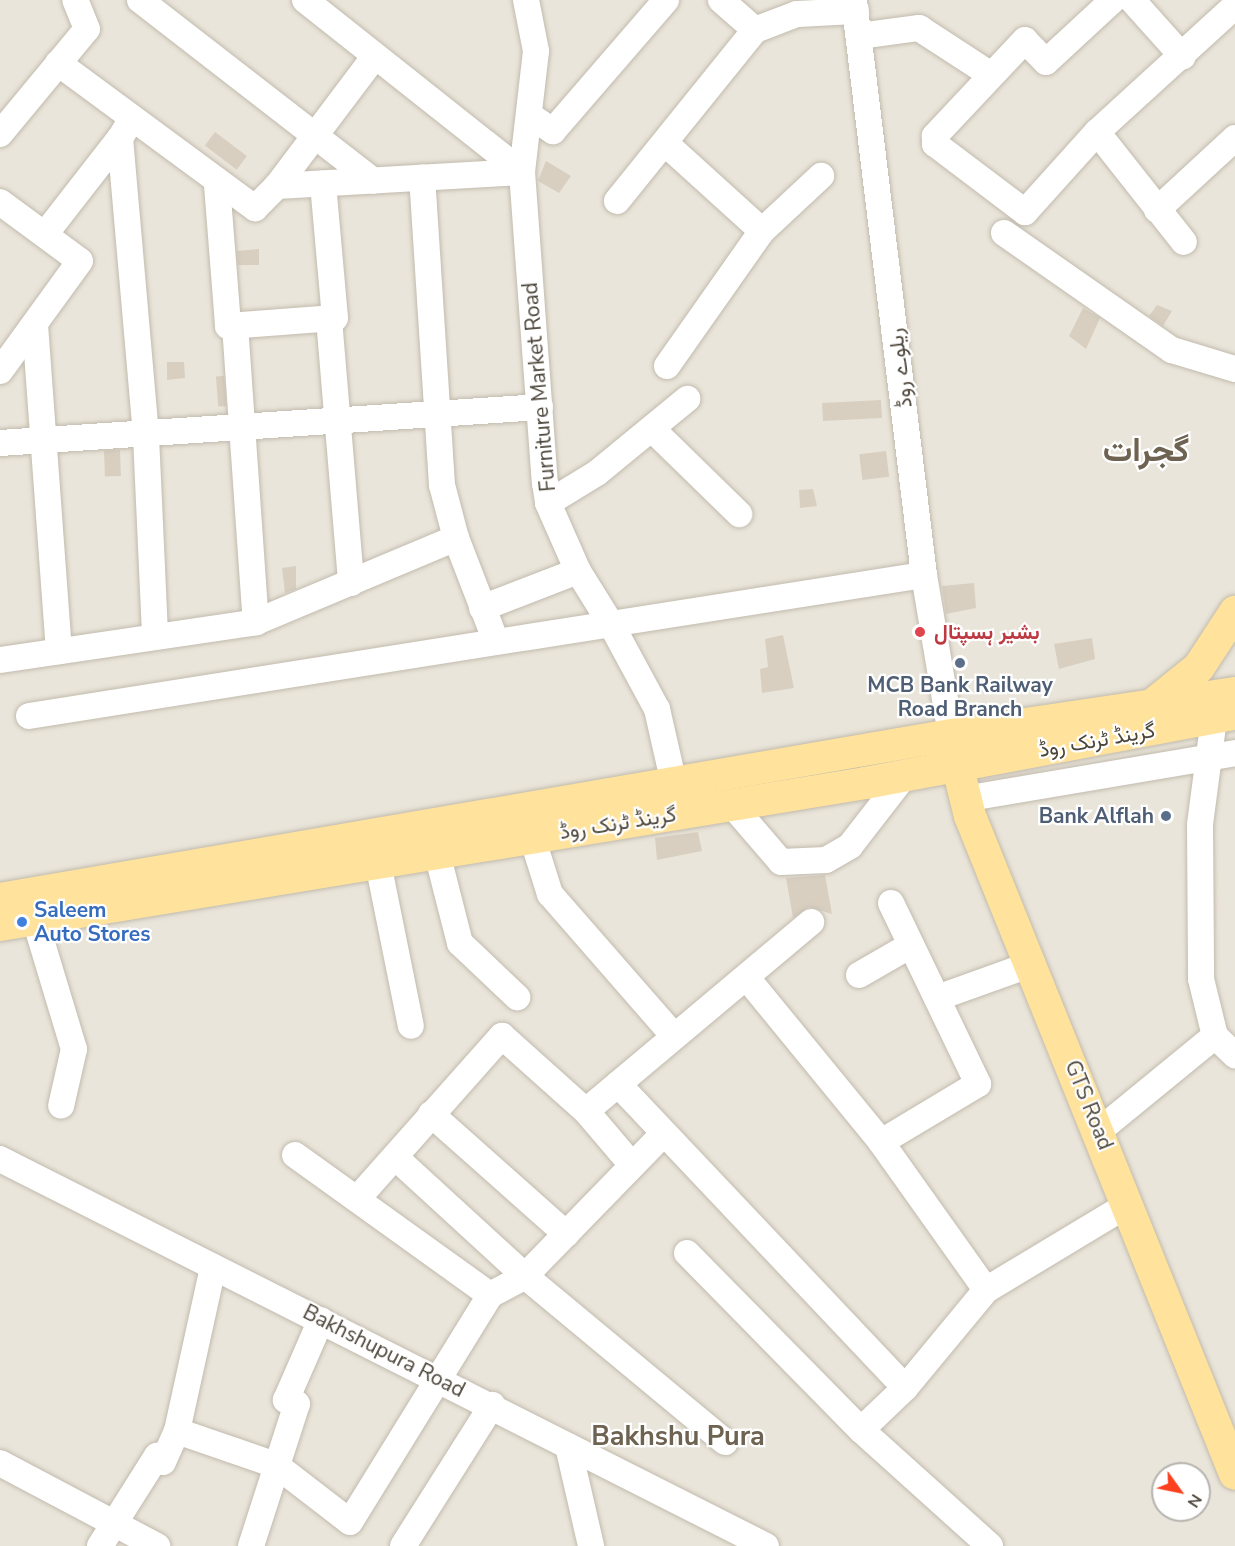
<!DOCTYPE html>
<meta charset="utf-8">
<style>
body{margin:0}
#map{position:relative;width:1235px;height:1546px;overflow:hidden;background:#f6f3ec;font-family:"Nunito Sans",Vazirmatn,sans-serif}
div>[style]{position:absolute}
.residential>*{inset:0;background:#eae5da}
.building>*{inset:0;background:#d8cfc1;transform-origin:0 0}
.roads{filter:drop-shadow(0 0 2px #c2bbae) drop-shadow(0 0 2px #c2bbae)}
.minor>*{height:26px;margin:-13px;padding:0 13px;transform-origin:13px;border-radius:13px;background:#fff}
.major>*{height:32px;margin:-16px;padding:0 16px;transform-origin:16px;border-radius:16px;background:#ffe39c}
.dots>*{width:16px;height:16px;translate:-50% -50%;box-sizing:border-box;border:3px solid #fff;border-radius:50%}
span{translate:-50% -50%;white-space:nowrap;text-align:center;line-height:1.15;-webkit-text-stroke:4.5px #fff;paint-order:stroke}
.street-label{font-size:21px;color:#4b4439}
.health-label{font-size:21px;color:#be3a42;font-weight:700}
.left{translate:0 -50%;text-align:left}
.service-label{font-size:21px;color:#4e5e75;font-weight:700}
.right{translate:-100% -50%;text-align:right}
.shop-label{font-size:21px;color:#366cbe;font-weight:700}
.district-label{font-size:27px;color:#6e6250;font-weight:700}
.town-label{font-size:33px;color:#6e6250;font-weight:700}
.north{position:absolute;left:1151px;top:1462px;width:60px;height:60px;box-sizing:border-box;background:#fff;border:2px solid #b7b4b0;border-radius:50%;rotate:123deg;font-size:16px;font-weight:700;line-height:24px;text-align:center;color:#4b4439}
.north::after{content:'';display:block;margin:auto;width:21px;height:27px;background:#fc3f1d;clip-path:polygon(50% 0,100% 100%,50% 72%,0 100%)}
</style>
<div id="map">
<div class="residential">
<i style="clip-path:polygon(evenodd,0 0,1235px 0,1235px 1546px,0 1546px,0 0,1163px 1474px,1199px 1474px,1199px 1510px,1163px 1510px,1163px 1474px)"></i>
</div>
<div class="building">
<i style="left:215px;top:132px;width:40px;height:17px;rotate:37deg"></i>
<i style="clip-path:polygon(546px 161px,571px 176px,559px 193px,538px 181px)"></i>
<i style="clip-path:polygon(259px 249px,259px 265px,238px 265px,237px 251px)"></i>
<i style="clip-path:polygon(1157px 305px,1172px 311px,1163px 326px,1149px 316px)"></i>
<i style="clip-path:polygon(1083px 308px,1100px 318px,1086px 349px,1069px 336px)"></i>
<i style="clip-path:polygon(167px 362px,184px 362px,185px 378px,167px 380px)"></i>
<i style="left:224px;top:376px;width:30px;height:8px;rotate:86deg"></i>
<i style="left:881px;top:400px;width:18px;height:59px;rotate:87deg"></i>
<i style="left:120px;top:450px;width:26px;height:16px;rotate:88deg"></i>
<i style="left:886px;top:451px;width:26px;height:27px;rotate:83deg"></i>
<i style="clip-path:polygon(813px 489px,817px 506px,800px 508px,799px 490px)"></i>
<i style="clip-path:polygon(296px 566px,296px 589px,285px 593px,282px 568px)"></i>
<i style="clip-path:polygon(974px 583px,976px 608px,946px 614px,942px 586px)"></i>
<i style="clip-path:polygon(783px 635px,794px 688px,762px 693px,760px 669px,768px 667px,765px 639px)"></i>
<i style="clip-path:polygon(1092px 638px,1095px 659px,1059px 669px,1054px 644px)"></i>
<i style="clip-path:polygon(698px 832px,702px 851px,657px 860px,655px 838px)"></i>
<i style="clip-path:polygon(825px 875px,832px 914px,809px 907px,793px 918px,786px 878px)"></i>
</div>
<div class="roads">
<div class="minor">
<i style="left:140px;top:0;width:295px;rotate:37.8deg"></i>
<i style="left:305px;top:0;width:277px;rotate:38.4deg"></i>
<i style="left:526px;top:0;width:52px;rotate:78.9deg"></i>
<i style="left:536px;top:51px;width:122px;rotate:96.6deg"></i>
<i style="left:522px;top:172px;width:312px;rotate:85.8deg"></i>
<i style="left:545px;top:483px;width:20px;rotate:81deg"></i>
<i style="left:548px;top:503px;width:74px;rotate:66.2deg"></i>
<i style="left:578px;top:571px;width:62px;rotate:58.1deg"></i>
<i style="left:611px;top:624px;width:317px;rotate:-8.9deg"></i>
<i style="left:721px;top:0;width:45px;rotate:41.4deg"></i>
<i style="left:854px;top:0;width:579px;rotate:83.06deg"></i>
<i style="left:924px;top:575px;width:162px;rotate:80.4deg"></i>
<i style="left:1113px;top:0;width:91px;rotate:137.2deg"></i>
<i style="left:1046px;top:62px;width:30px;rotate:-134deg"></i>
<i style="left:1025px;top:40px;width:132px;rotate:133.2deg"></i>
<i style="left:935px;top:136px;width:8px;rotate:90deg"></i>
<i style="left:935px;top:144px;width:113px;rotate:37.1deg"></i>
<i style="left:1025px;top:212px;width:108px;rotate:-48deg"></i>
<i style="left:1097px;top:132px;width:187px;rotate:-42.4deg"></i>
<i style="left:1132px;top:0;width:76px;rotate:48.2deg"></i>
<i style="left:859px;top:36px;width:61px;rotate:-7.6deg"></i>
<i style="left:919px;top:28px;width:86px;rotate:33.1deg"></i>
<i style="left:58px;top:63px;width:245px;rotate:36.4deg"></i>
<i style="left:255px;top:208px;width:31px;rotate:-45deg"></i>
<i style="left:277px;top:186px;width:163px;rotate:-53deg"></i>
<i style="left:529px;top:115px;width:29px;rotate:34deg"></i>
<i style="left:553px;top:131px;width:173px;rotate:-49.2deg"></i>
<i style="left:131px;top:120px;width:21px;rotate:121deg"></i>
<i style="left:120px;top:138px;width:299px;rotate:85deg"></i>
<i style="left:146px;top:436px;width:201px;rotate:87.4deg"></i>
<i style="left:1097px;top:132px;width:140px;rotate:51.7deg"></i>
<i style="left:0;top:134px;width:136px;rotate:-50.4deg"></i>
<i style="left:87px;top:29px;width:31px;rotate:-112deg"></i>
<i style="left:665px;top:143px;width:131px;rotate:42.2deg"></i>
<i style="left:217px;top:185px;width:141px;rotate:85.5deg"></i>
<i style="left:228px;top:326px;width:107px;rotate:-4.3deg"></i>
<i style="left:335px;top:318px;width:135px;rotate:-95.1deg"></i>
<i style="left:277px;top:186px;width:245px;rotate:-3.3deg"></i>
<i style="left:617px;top:201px;width:220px;rotate:-51.1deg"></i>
<i style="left:755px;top:30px;width:45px;rotate:-20.9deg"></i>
<i style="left:797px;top:14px;width:59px;rotate:-2.9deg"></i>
<i style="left:0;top:202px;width:99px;rotate:36.4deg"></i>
<i style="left:80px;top:261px;width:136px;rotate:126deg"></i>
<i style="left:1157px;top:210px;width:106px;rotate:-42.7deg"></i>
<i style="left:46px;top:233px;width:120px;rotate:-52.1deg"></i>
<i style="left:1004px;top:233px;width:205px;rotate:34.9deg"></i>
<i style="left:1172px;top:350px;width:66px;rotate:16.8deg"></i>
<i style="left:329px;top:319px;width:265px;rotate:85.2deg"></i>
<i style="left:35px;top:325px;width:327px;rotate:85.8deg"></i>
<i style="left:235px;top:325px;width:298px;rotate:86deg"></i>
<i style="left:667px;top:366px;width:165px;rotate:-54.9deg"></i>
<i style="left:762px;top:231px;width:81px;rotate:-43deg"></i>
<i style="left:652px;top:429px;width:122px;rotate:44.3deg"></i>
<i style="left:0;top:443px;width:541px;rotate:-3.81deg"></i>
<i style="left:548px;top:503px;width:57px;rotate:-31.5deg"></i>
<i style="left:597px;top:473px;width:117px;rotate:-39.4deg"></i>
<i style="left:456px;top:538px;width:108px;rotate:68.9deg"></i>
<i style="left:482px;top:608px;width:103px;rotate:-21.1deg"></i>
<i style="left:0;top:660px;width:259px;rotate:-8.4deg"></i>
<i style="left:256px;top:622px;width:217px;rotate:-22.8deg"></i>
<i style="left:456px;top:538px;width:55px;rotate:-104.8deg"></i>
<i style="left:442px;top:485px;width:308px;rotate:-93.7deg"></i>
<i style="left:29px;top:716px;width:589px;rotate:-8.98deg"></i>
<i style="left:611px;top:624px;width:97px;rotate:61.6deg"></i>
<i style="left:657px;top:709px;width:77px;rotate:77.2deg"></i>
<i style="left:1214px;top:718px;width:108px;rotate:97.5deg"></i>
<i style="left:1200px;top:825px;width:154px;rotate:89.6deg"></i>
<i style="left:1201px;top:979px;width:59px;rotate:76.2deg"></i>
<i style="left:1215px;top:1036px;width:28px;rotate:44deg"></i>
<i style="left:964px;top:799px;width:275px;rotate:-9.6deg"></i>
<i style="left:732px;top:805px;width:75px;rotate:49.3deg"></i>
<i style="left:781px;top:862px;width:45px;rotate:-2.5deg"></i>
<i style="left:826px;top:860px;width:28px;rotate:-30deg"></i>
<i style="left:850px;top:846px;width:90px;rotate:-52.2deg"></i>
<i style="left:532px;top:837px;width:60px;rotate:72.5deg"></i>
<i style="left:550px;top:894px;width:186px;rotate:48.9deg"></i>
<i style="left:437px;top:853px;width:93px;rotate:75.7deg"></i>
<i style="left:460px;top:943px;width:79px;rotate:43.5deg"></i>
<i style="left:378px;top:863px;width:166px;rotate:78.6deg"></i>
<i style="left:891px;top:903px;width:201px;rotate:64.3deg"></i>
<i style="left:978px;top:1084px;width:113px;rotate:149.1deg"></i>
<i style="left:881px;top:1142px;width:181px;rotate:54.6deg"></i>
<i style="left:35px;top:920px;width:135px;rotate:73.2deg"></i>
<i style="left:74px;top:1049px;width:58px;rotate:102.8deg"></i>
<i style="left:859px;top:975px;width:60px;rotate:-30deg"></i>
<i style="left:747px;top:978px;width:212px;rotate:50.7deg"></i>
<i style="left:937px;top:998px;width:101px;rotate:-19.7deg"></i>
<i style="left:618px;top:1084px;width:418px;rotate:46.6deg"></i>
<i style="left:586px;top:1111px;width:294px;rotate:-40deg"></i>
<i style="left:431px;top:1114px;width:181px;rotate:41.6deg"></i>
<i style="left:1100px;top:1130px;width:149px;rotate:-39.3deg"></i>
<i style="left:295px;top:1155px;width:240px;rotate:35.7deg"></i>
<i style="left:395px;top:1157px;width:176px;rotate:42.5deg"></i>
<i style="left:525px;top:1276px;width:199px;rotate:-45.8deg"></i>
<i style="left:0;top:1159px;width:858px;rotate:26.8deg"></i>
<i style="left:358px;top:1198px;width:217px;rotate:-48.4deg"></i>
<i style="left:502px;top:1036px;width:113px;rotate:41.8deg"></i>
<i style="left:586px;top:1111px;width:71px;rotate:49.6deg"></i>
<i style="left:687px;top:1253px;width:248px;rotate:45.5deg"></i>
<i style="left:177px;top:1431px;width:105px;rotate:19deg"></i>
<i style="left:276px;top:1465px;width:93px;rotate:37.6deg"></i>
<i style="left:350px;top:1522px;width:267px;rotate:-58.3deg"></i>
<i style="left:490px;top:1295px;width:40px;rotate:-28deg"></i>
<i style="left:525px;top:1276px;width:260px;rotate:39.7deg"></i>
<i style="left:568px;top:1446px;width:103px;rotate:77deg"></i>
<i style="left:0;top:1463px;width:178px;rotate:27.9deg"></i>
<i style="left:100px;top:1546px;width:107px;rotate:-57.7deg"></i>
<i style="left:157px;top:1456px;width:8px;rotate:45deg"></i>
<i style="left:163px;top:1462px;width:34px;rotate:-66deg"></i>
<i style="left:177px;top:1431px;width:168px;rotate:-77.6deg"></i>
<i style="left:251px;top:1546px;width:149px;rotate:-72.1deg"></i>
<i style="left:297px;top:1404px;width:12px;rotate:-160deg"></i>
<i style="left:286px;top:1400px;width:87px;rotate:-66.4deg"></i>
<i style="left:403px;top:1546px;width:167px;rotate:-57.7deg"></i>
<i style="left:990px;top:1546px;width:173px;rotate:-138deg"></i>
<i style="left:861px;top:1430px;width:61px;rotate:-43.7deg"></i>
<i style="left:905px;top:1388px;width:127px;rotate:-50.4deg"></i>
<i style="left:986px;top:1290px;width:165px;rotate:-31.1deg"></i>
</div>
<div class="major">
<i style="left:1156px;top:702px;width:55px;rotate:-39.1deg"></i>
<i style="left:1199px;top:667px;width:66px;rotate:-56.8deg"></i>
<i style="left:952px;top:744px;width:74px;rotate:76deg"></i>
<i style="left:970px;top:816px;width:709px;rotate:68.06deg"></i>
<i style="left:0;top:899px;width:965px;rotate:-9.78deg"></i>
<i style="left:951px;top:735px;width:287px;rotate:-8.4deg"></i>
<i style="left:0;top:925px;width:877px;rotate:-9.32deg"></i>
<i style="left:865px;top:783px;width:376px;rotate:-10.6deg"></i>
</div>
</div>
<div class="dots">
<i style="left:920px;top:632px;background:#e0444e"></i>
<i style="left:960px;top:663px;background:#5c6f8a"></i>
<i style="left:1166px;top:816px;background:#5c6f8a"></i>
<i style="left:22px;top:922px;background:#3f7fe0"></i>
</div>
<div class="street-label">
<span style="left:900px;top:368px;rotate:-97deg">ریلوے روڈ</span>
<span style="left:539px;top:387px;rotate:-95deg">Furniture Market Road</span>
<span style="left:1097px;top:740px;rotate:-10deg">گرینڈ ٹرنک روڈ</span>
<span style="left:618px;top:823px;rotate:-9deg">گرینڈ ٹرنک روڈ</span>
<span style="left:1089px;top:1105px;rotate:68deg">GTS Road</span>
<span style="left:384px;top:1351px;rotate:27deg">Bakhshupura Road</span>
</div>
<div class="health-label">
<span class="left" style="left:934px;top:632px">بشیر ہسپتال</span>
</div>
<div class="service-label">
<span style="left:960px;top:697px">MCB Bank Railway<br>Road Branch</span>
<span class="right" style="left:1154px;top:816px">Bank Alflah</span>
</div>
<div class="shop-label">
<span class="left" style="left:34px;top:922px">Saleem<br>Auto Stores</span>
</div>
<div class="district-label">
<span style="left:678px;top:1437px">Bakhshu Pura</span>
</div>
<div class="town-label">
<span style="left:1146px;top:451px">گجرات</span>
</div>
<div class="north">N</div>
</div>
